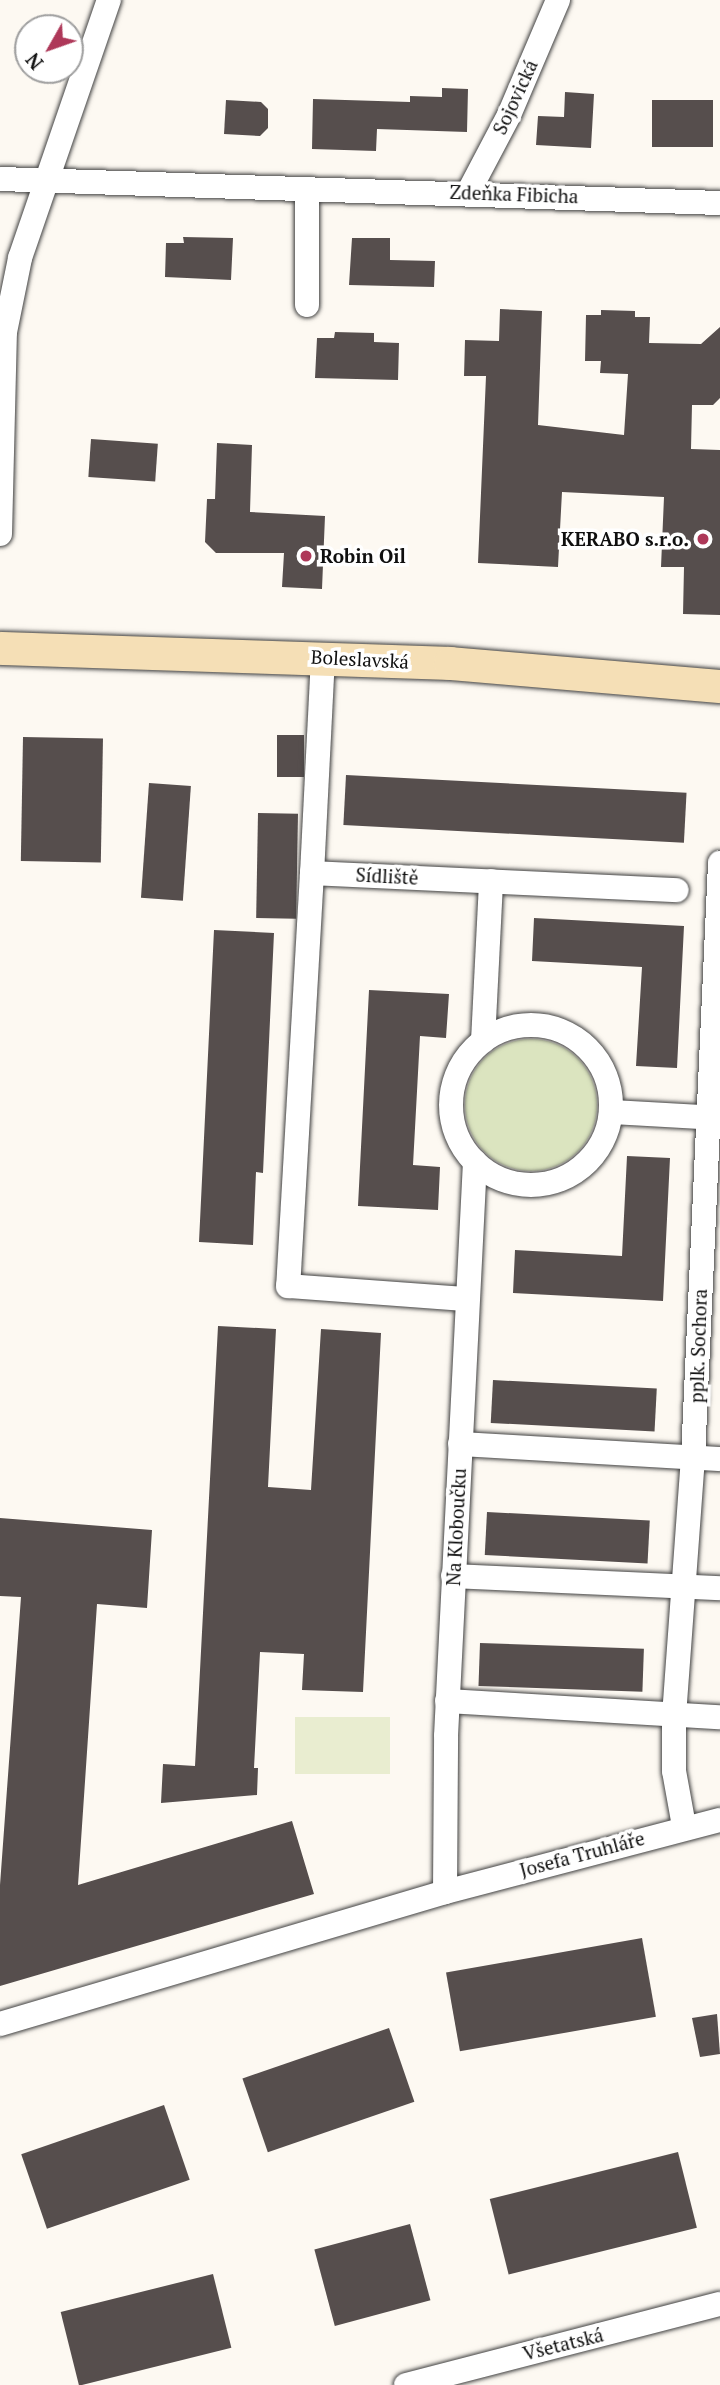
<!DOCTYPE html>
<meta charset="utf-8">
<style>
body{margin:0}
#map{position:relative;width:720px;height:2385px;overflow:hidden;background:#fdf9f2;font-family:"PT Serif",serif}
div>[style]{position:absolute}
.green>*{inset:0;background:#dbe4bf}
.round{border-radius:50%}
.pitch>*{inset:0;background:#e9edd0;transform-origin:0 0}
.building>*{inset:0;background:#564e4d;transform-origin:0 0}
.roads{filter:drop-shadow(0 0 2px #424242) drop-shadow(0 0 2px #424242)}
.street>*{height:24px;margin:-12px;padding:0 12px;transform-origin:12px;border-radius:12px;background:#fff}
.street>.ring{margin:-12px;padding:0;box-sizing:content-box;background:none;border:24px solid #fff;border-radius:50%}
.secondary>*{height:33px;margin:-16.5px;padding:0 16.5px;transform-origin:16.5px;border-radius:16.5px;background:#f5dfb6}
.dots>*{width:19px;height:19px;translate:-50% -50%;box-sizing:border-box;border:4px solid #fff;border-radius:50%}
span{translate:-50% -50%;white-space:nowrap;text-align:center;line-height:1.15;-webkit-text-stroke:7px #fff;paint-order:stroke}
.street-label{font-size:19px;color:#0f0f0f}
.poi-label{font-size:19px;color:#0f0f0f;font-weight:700}
.right{translate:-100% -50%;text-align:right}
.left{translate:0 -50%;text-align:left}
.north{position:absolute;left:14px;top:14px;width:70px;height:70px;box-sizing:border-box;background:#fff;border:2px solid #9f9f9f;border-radius:50%;rotate:230deg;font-size:19px;font-weight:700;line-height:28px;text-align:center;color:#0f0f0f}
.north::after{content:'';display:block;margin:auto;width:24px;height:32px;background:#ae3859;clip-path:polygon(50% 0,100% 100%,50% 72%,0 100%)}
</style>
<div id="map">
<div class="green">
<i class="round" style="left:465px;top:1039px;width:132px;height:132px"></i>
</div>
<div class="pitch">
<i style="left:295px;top:1717px;width:95px;height:57px"></i>
</div>
<div class="building">
<i style="clip-path:polygon(442px 88px,468px 89px,467px 132px,377px 129px,376px 151px,312px 149px,313px 99px,410px 102px,410px 96px,442px 97px)"></i>
<i style="clip-path:polygon(565px 92px,594px 94px,591px 148px,536px 145px,538px 116px,564px 117px)"></i>
<i style="clip-path:polygon(226px 100px,261px 102px,268px 109px,268px 128px,260px 136px,224px 134px)"></i>
<i style="left:652px;top:100px;width:61px;height:47px"></i>
<i style="clip-path:polygon(183px 237px,233px 238px,231px 280px,165px 277px,166px 243px,184px 243px)"></i>
<i style="clip-path:polygon(352px 238px,390px 238px,390px 260px,435px 261px,434px 287px,349px 285px)"></i>
<i style="clip-path:polygon(500px 309px,542px 311px,538px 425px,624px 435px,628px 374px,600px 373px,601px 361px,585px 361px,586px 315px,601px 315px,601px 310px,635px 311px,635px 317px,650px 317px,649px 343px,701px 344px,720px 327px,720px 398px,713px 405px,692px 405px,691px 449px,720px 450px,720px 615px,683px 614px,684px 567px,661px 567px,664px 497px,562px 492px,558px 567px,478px 563px,486px 376px,464px 376px,465px 340px,499px 341px)"></i>
<i style="clip-path:polygon(335px 332px,374px 333px,374px 342px,399px 343px,398px 380px,315px 378px,317px 338px,334px 338px)"></i>
<i style="left:91px;top:439px;width:67px;height:38px;rotate:4deg"></i>
<i style="clip-path:polygon(217px 443px,252px 445px,250px 512px,325px 516px,322px 589px,282px 587px,284px 553px,216px 553px,205px 542px,207px 499px,215px 499px)"></i>
<i style="left:277px;top:735px;width:27px;height:42px"></i>
<i style="left:23px;top:737px;width:80px;height:124px;rotate:1deg"></i>
<i style="left:346px;top:775px;width:341px;height:50px;rotate:3deg"></i>
<i style="left:149px;top:783px;width:42px;height:115px;rotate:4deg"></i>
<i style="left:258px;top:813px;width:40px;height:105px;rotate:1deg"></i>
<i style="clip-path:polygon(534px 918px,684px 926px,677px 1068px,636px 1066px,642px 967px,532px 961px)"></i>
<i style="clip-path:polygon(214px 930px,274px 933px,263px 1173px,256px 1172px,253px 1245px,199px 1242px)"></i>
<i style="clip-path:polygon(369px 990px,449px 994px,446px 1038px,420px 1036px,413px 1165px,440px 1167px,438px 1210px,358px 1206px)"></i>
<i style="clip-path:polygon(627px 1156px,670px 1158px,663px 1301px,513px 1293px,515px 1250px,622px 1256px)"></i>
<i style="clip-path:polygon(218px 1326px,276px 1329px,268px 1487px,311px 1490px,321px 1329px,381px 1333px,363px 1692px,302px 1690px,304px 1654px,260px 1652px,254px 1768px,258px 1768px,257px 1795px,161px 1803px,163px 1764px,195px 1766px)"></i>
<i style="left:493px;top:1380px;width:164px;height:43px;rotate:3deg"></i>
<i style="left:487px;top:1512px;width:163px;height:43px;rotate:3deg"></i>
<i style="clip-path:polygon(0 1518px,152px 1530px,147px 1608px,97px 1604px,78px 1885px,292px 1821px,314px 1894px,0 1986px,0 1885px,21px 1597px,0 1596px)"></i>
<i style="left:480px;top:1643px;width:164px;height:43px;rotate:2deg"></i>
<i style="left:642px;top:1938px;width:80px;height:199px;rotate:80deg"></i>
<i style="clip-path:polygon(717px 2014px,720px 2054px,700px 2057px,692px 2018px)"></i>
<i style="left:389px;top:2028px;width:78px;height:155px;rotate:71deg"></i>
<i style="left:164px;top:2105px;width:79px;height:151px;rotate:71deg"></i>
<i style="left:678px;top:2152px;width:78px;height:194px;rotate:76deg"></i>
<i style="left:410px;top:2224px;width:79px;height:99px;rotate:75deg"></i>
<i style="left:213px;top:2274px;width:76px;height:157px;rotate:76deg"></i>
</div>
<div class="roads">
<div class="street">
<i style="left:0;top:179px;width:720px;rotate:1.91deg"></i>
<i style="left:469px;top:191px;width:86px;rotate:-62.2deg"></i>
<i style="left:509px;top:115px;width:125px;rotate:-66.9deg"></i>
<i style="left:307px;top:305px;width:114px;rotate:-90deg"></i>
<i style="left:0;top:534px;width:202px;rotate:-88.6deg"></i>
<i style="left:5px;top:332px;width:76px;rotate:-78.5deg"></i>
<i style="left:20px;top:258px;width:273px;rotate:-71deg"></i>
<i style="left:323px;top:657px;width:216px;rotate:92.9deg"></i>
<i style="left:312px;top:873px;width:365px;rotate:2.7deg"></i>
<i style="left:312px;top:873px;width:414px;rotate:93.3deg"></i>
<i style="left:288px;top:1286px;width:179px;rotate:4.2deg"></i>
<i class="ring" style="left:451px;top:1025px;width:136px;height:136px"></i>
<i style="left:483px;top:1041px;width:160px;rotate:-87.1deg"></i>
<i style="left:611px;top:1112px;width:109px;rotate:3.2deg"></i>
<i style="left:460px;top:1444px;width:260px;rotate:3.3deg"></i>
<i style="left:453px;top:1576px;width:267px;rotate:2.6deg"></i>
<i style="left:447px;top:1701px;width:273px;rotate:3.4deg"></i>
<i style="left:684px;top:1826px;width:56px;rotate:-100.3deg"></i>
<i style="left:674px;top:1771px;width:55px;rotate:-90deg"></i>
<i style="left:674px;top:1716px;width:259px;rotate:-85.8deg"></i>
<i style="left:693px;top:1458px;width:596px;rotate:-87.4deg"></i>
<i style="left:445px;top:1892px;width:156px;rotate:-89.6deg"></i>
<i style="left:446px;top:1736px;width:575px;rotate:-87.11deg"></i>
<i style="left:0;top:2024px;width:464px;rotate:-16.5deg"></i>
<i style="left:445px;top:1892px;width:284px;rotate:-14.7deg"></i>
<i style="left:406px;top:2385px;width:324px;rotate:-14.5deg"></i>
</div>
<div class="secondary">
<i style="left:0;top:648px;width:450px;rotate:1.9deg"></i>
<i style="left:450px;top:663px;width:271px;rotate:4.9deg"></i>
</div>
</div>
<div class="dots">
<i style="left:703px;top:539px;background:#ae3859"></i>
<i style="left:306px;top:556px;background:#ae3859"></i>
</div>
<div class="street-label">
<span style="left:515px;top:97px;rotate:-65deg">Sojovická</span>
<span style="left:514px;top:194px;rotate:2deg">Zdeňka Fibicha</span>
<span style="left:360px;top:659px;rotate:3deg">Boleslavská</span>
<span style="left:387px;top:876px;rotate:3deg">Sídliště</span>
<span style="left:698px;top:1346px;rotate:-88deg">pplk. Sochora</span>
<span style="left:456px;top:1527px;rotate:-87deg">Na Kloboučku</span>
<span style="left:582px;top:1854px;rotate:-15deg">Josefa Truhláře</span>
<span style="left:563px;top:2344px;rotate:-14deg">Všetatská</span>
</div>
<div class="poi-label">
<span class="right" style="left:689px;top:539px">KERABO s.r.o.</span>
<span class="left" style="left:320px;top:556px">Robin Oil</span>
</div>
<div class="north">N</div>
</div>
